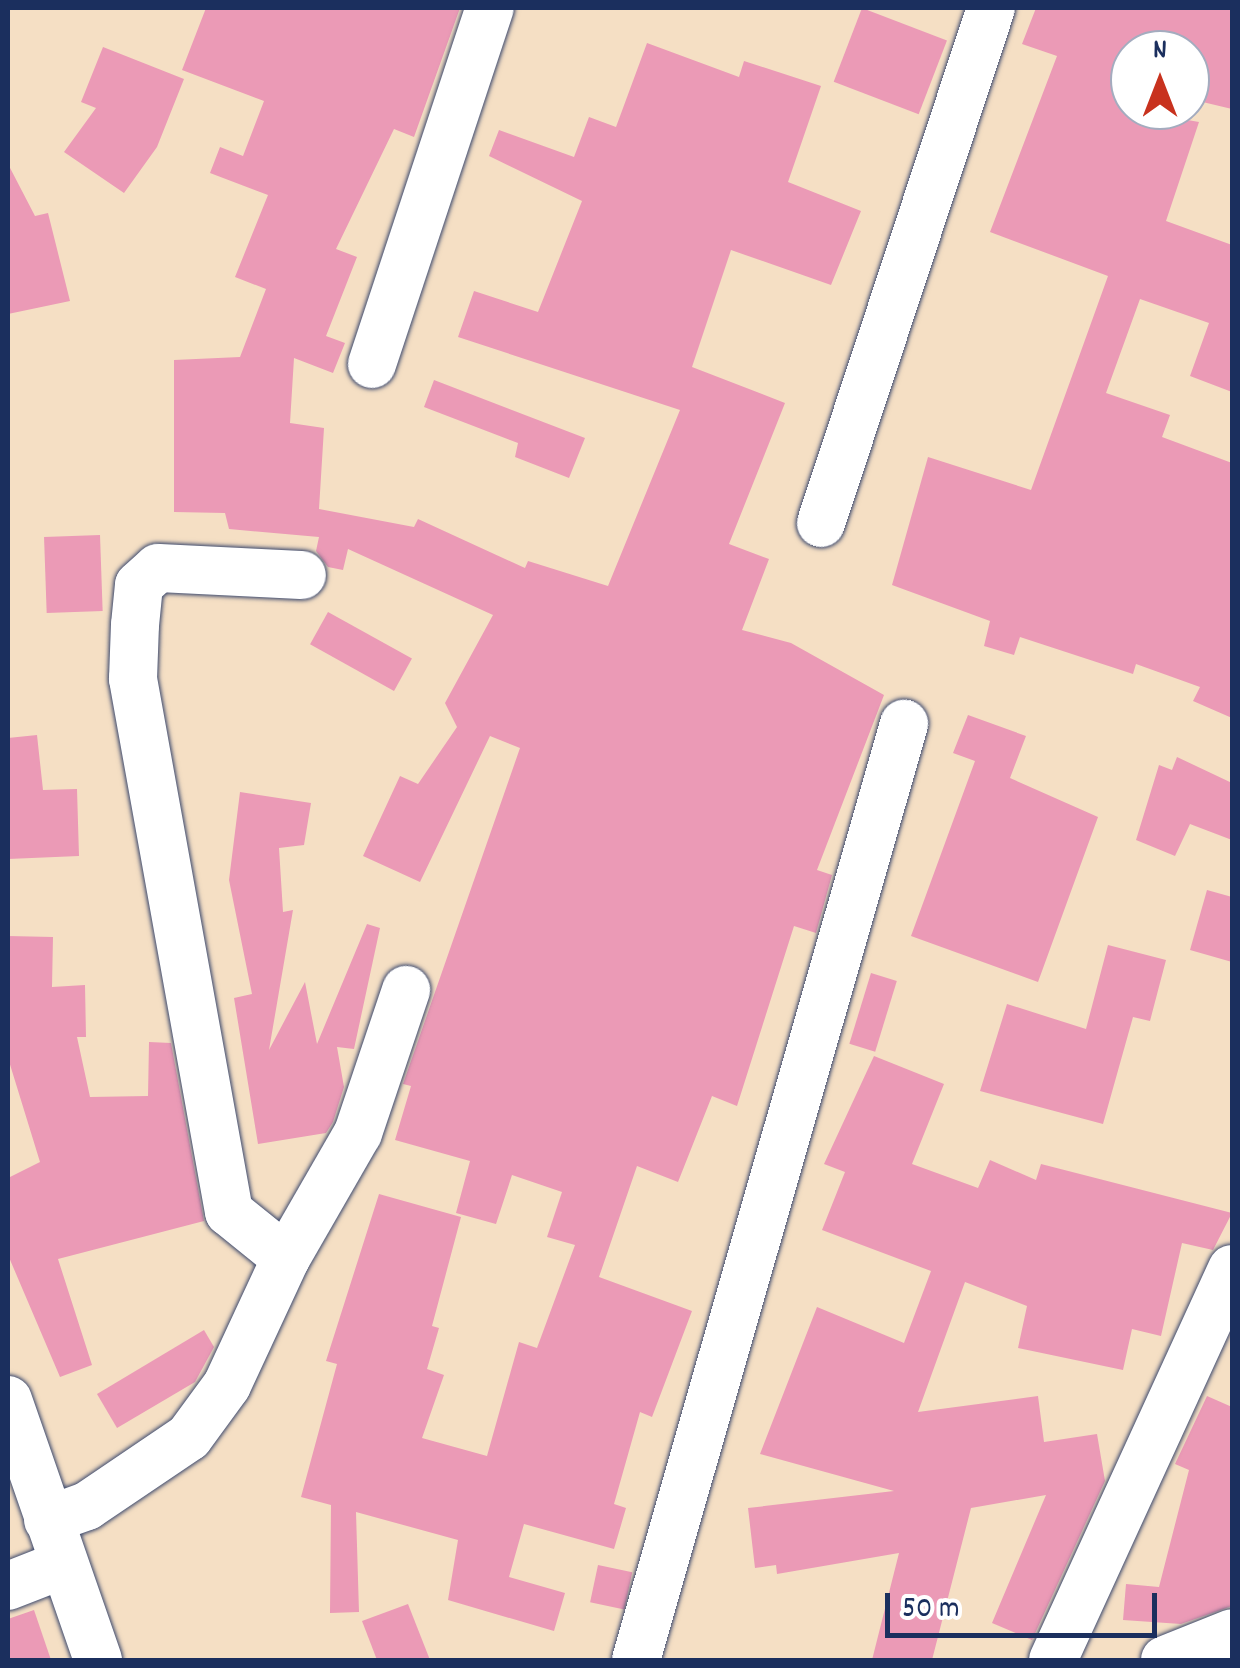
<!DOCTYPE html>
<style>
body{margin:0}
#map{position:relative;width:1240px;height:1668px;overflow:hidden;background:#f5dfc4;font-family:Dekko,sans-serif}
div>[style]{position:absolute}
.building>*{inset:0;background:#eb9ab6;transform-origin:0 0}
.roads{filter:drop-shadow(0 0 2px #3c496d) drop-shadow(0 0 2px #3c496d)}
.minor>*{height:48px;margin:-24px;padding:0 24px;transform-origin:24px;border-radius:24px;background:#fff}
span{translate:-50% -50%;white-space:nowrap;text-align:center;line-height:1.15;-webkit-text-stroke:8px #fff;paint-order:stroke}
.frame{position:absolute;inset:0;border:10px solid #1b2f5e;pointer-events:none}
.north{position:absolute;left:1110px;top:30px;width:100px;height:100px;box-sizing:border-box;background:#fff;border:2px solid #a4acbf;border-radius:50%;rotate:0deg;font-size:28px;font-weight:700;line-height:40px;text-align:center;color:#1b2f5e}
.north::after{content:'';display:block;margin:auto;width:35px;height:45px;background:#c8321e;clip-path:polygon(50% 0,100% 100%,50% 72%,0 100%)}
.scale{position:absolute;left:885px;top:1593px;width:272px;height:45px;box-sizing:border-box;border:5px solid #1b2f5e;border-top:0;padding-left:12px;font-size:30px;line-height:35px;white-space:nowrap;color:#1b2f5e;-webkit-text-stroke:8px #fff;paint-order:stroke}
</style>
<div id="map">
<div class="building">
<i style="clip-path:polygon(206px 8px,460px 8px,414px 137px,394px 129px,336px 249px,357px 257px,326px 336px,345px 343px,333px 373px,294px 358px,290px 423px,324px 428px,319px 509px,414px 527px,418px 519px,525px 568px,528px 561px,608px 586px,680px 410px,458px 337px,474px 291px,538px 312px,582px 201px,489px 156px,499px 130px,574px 157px,589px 117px,616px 127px,647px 43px,739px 77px,744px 61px,821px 86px,788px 182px,861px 211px,831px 285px,731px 250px,692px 367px,785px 403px,729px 544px,769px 559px,742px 630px,791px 643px,884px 695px,817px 870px,832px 875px,816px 933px,794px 926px,737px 1106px,712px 1096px,678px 1182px,637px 1166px,599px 1277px,692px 1311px,652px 1417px,640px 1412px,614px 1504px,626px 1508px,614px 1549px,524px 1524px,509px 1577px,565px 1593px,554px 1631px,448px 1600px,458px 1540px,356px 1512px,359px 1612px,330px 1613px,331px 1505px,301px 1497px,337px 1364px,326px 1361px,379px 1194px,461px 1217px,432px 1326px,439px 1328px,427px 1369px,444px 1375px,422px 1438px,487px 1456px,519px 1342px,537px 1348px,575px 1245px,547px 1237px,562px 1192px,512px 1175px,496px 1224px,456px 1213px,470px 1161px,395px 1140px,411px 1086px,403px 1084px,520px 748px,490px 736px,420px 882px,363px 856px,400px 776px,418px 784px,457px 727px,445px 703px,493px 615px,348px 549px,343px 570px,328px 567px,316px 551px,319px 537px,229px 529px,225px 513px,174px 512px,174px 360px,240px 357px,266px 289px,235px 277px,268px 195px,210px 173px,220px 147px,243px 156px,264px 101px,182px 70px)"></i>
<i style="left:862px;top:8px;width:91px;height:79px;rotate:21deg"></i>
<i style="clip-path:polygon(1036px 8px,1232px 8px,1232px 109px,1190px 99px,1190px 50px,1130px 50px,1130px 110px,1199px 122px,1166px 221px,1232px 245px,1232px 392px,1190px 376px,1209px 323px,1140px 299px,1106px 393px,1170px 415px,1162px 437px,1232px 463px,1232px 718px,1193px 701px,1200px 687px,1136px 664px,1133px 674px,1020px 637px,1014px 655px,984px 646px,990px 621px,892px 585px,928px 457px,1031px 490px,1108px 276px,990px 232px,1057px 56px,1022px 44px)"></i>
<i style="clip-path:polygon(103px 47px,184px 79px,157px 147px,124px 193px,64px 152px,96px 108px,81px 102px)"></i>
<i style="clip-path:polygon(8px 164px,35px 216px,48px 213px,70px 301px,8px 314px)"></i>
<i style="clip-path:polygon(434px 380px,585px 438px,569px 478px,515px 457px,518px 443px,424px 407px)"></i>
<i style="left:100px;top:535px;width:76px;height:56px;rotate:88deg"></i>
<i style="left:328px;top:612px;width:96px;height:37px;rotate:29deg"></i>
<i style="clip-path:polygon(968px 715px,1026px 736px,1010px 778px,1098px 817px,1038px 982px,911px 936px,975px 761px,953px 753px)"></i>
<i style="clip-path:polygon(37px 735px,43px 790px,77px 789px,79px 856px,8px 859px,8px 738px)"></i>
<i style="clip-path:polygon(1177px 757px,1232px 783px,1232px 840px,1190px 824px,1175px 856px,1136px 840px,1159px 765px,1172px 770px)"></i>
<i style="clip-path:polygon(240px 792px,311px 803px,304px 845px,279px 848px,283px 912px,293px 910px,269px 1050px,305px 982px,317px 1044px,367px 924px,380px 928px,354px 1049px,337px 1047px,344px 1087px,333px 1122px,326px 1133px,258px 1144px,234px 998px,252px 994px,229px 880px)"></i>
<i style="clip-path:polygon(1207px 890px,1232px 897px,1232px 962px,1190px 950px)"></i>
<i style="clip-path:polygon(8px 936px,53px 937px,52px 987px,85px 985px,86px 1037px,77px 1037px,90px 1097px,148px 1096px,149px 1042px,171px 1043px,204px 1221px,58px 1259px,92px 1365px,60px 1377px,8px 1255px,8px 1178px,40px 1162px,8px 1058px)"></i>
<i style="clip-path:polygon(1108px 945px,1166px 960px,1150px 1021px,1133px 1017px,1103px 1124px,980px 1091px,1007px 1004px,1086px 1029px)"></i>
<i style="left:871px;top:973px;width:27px;height:74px;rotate:17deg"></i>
<i style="clip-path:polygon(874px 1056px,944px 1084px,912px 1164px,978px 1188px,990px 1160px,1036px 1180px,1041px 1164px,1232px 1213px,1213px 1250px,1182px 1243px,1161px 1336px,1132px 1329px,1123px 1370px,1018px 1348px,1027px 1306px,965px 1282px,918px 1412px,1038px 1396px,1044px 1442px,1097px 1434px,1105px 1481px,1032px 1640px,992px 1623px,1046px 1495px,971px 1508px,932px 1660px,872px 1660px,899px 1553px,777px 1574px,776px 1565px,755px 1568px,748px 1508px,894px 1491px,760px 1454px,817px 1307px,904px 1343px,931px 1271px,822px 1230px,845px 1172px,824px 1164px)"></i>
<i style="clip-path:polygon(204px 1330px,214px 1347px,195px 1382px,117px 1428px,97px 1394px)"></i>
<i style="clip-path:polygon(1207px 1396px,1232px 1407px,1232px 1606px,1181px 1624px,1123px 1620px,1126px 1584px,1159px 1587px,1189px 1470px,1175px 1464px)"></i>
<i style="left:598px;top:1565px;width:35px;height:38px;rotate:12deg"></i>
<i style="clip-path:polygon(408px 1604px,430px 1660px,377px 1660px,362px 1621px)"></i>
<i style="clip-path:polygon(34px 1610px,51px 1660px,8px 1660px,8px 1619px)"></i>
</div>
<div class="roads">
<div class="minor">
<i style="left:372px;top:364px;width:375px;rotate:-71.7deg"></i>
<i style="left:821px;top:523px;width:542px;rotate:-71.73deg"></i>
<i style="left:286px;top:1258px;width:144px;rotate:-60.1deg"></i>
<i style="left:358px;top:1133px;width:151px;rotate:-71.4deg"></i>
<i style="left:8px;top:1400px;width:275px;rotate:70.9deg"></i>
<i style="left:48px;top:1520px;width:41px;rotate:-19.7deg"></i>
<i style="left:87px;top:1506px;width:123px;rotate:-34.1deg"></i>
<i style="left:189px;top:1437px;width:64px;rotate:-53.8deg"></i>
<i style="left:227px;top:1385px;width:140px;rotate:-65.1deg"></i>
<i style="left:286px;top:1258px;width:73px;rotate:-141.1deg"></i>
<i style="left:229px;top:1212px;width:542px;rotate:-100.21deg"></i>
<i style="left:133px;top:679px;width:54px;rotate:-87.9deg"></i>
<i style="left:135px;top:625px;width:40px;rotate:-84.3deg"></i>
<i style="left:139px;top:585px;width:25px;rotate:-42deg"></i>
<i style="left:158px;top:568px;width:144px;rotate:2.8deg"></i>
<i style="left:8px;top:1586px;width:60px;rotate:-21.4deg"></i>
<i style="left:636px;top:1660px;width:974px;rotate:-74.02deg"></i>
<i style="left:1053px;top:1660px;width:430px;rotate:-65.4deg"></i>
<i style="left:1165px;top:1660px;width:72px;rotate:-21.9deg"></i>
</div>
</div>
<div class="frame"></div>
<div class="north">N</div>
<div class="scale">50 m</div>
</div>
